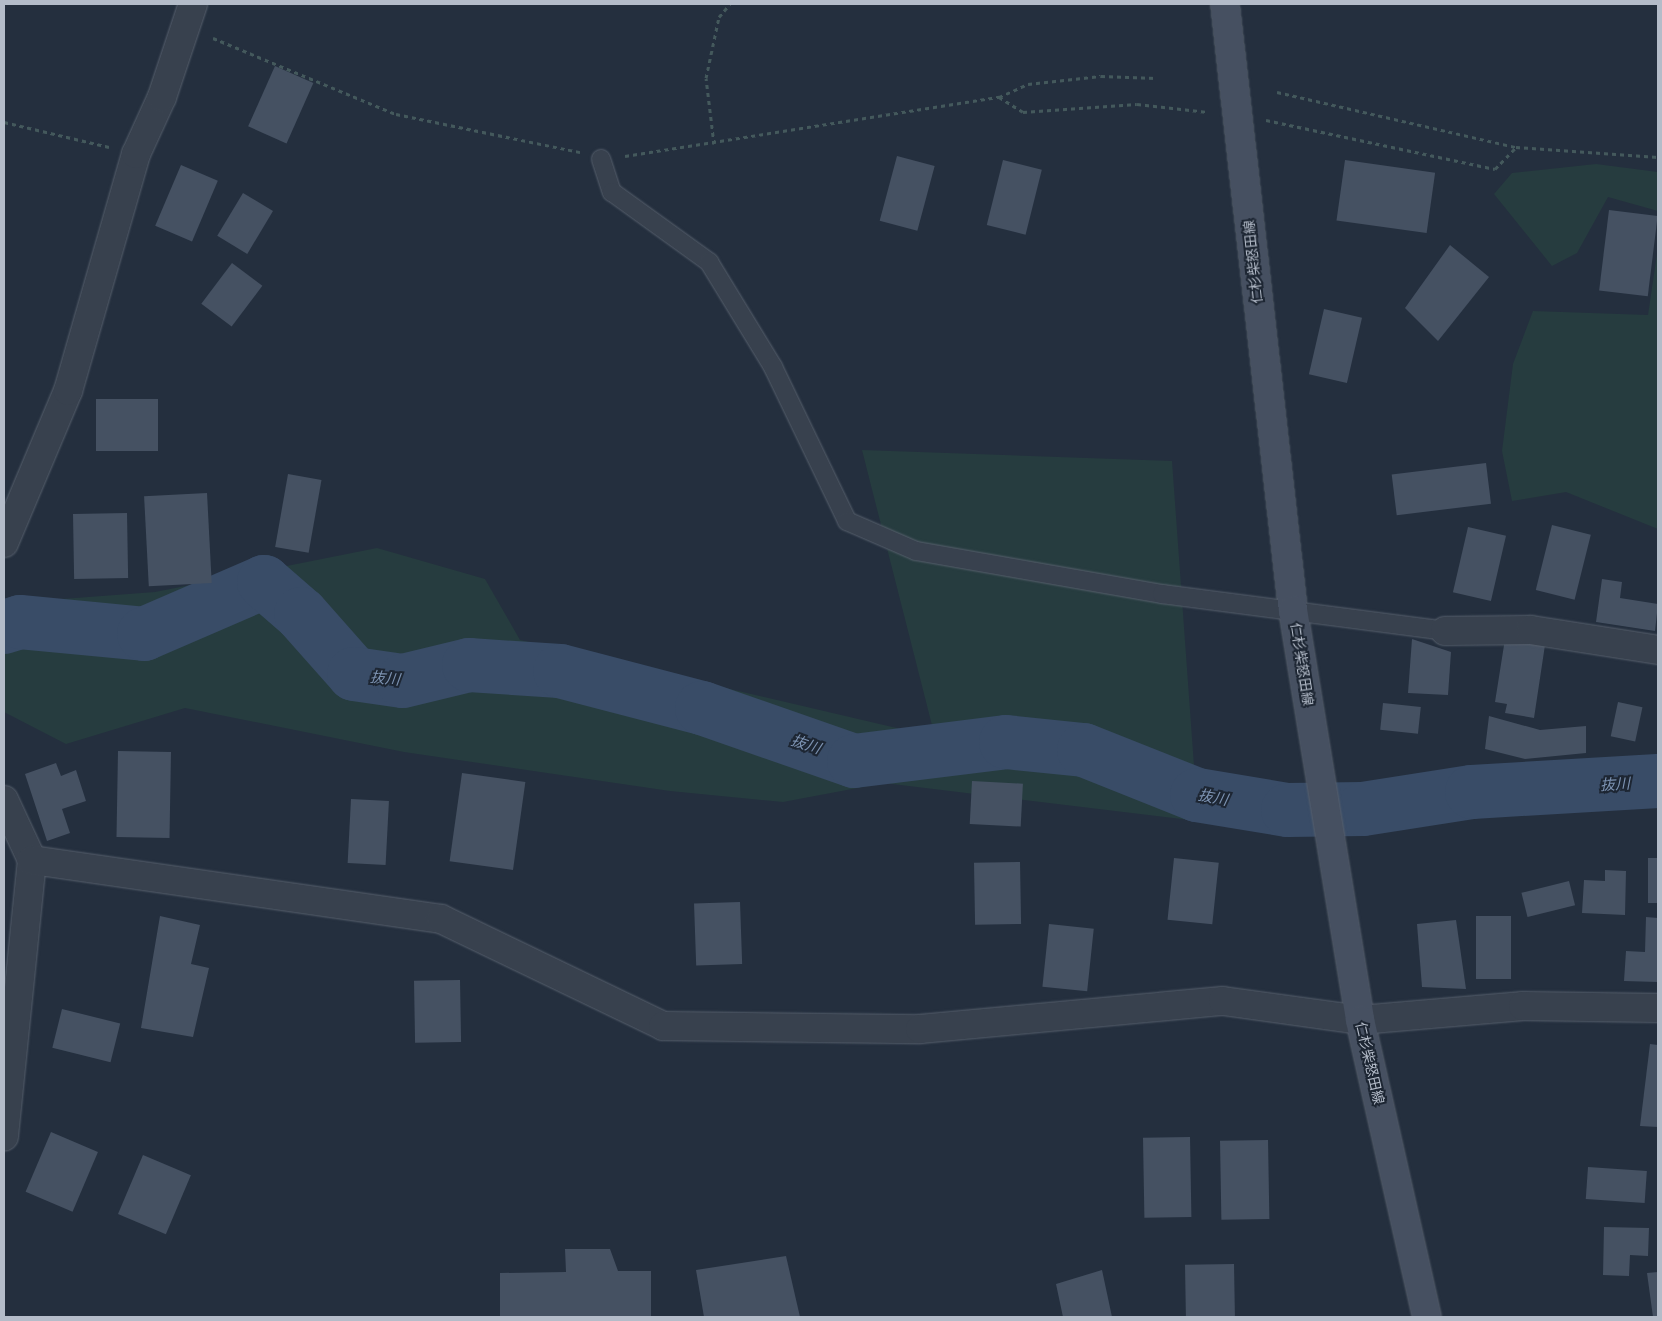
<!DOCTYPE html>
<meta charset="utf-8">
<style>
body{margin:0}
#map{position:relative;width:1662px;height:1321px;overflow:hidden;background:#242f3e;font-family:Commissioner,"Noto Sans JP",sans-serif}
div>[style]{position:absolute}
.green>*{inset:0;background:#263c3f}
.river>*{height:54px;margin:-27px;padding:0 27px;transform-origin:27px;border-radius:27px;background:#394c67}
.building>*{inset:0;background:#455162;transform-origin:0 0}
.path>*{height:3px;margin-top:-1.5px;transform-origin:0;background:repeating-linear-gradient(90deg,#44595c 0 4px,transparent 0 8px)}
.roads{filter:drop-shadow(0 0 1px #565f6c) drop-shadow(0 0 1px #565f6c)}
.service>*{height:18px;margin:-9px;padding:0 9px;transform-origin:9px;border-radius:9px;background:#38414e}
.minor>*{height:28px;margin:-14px;padding:0 14px;transform-origin:14px;border-radius:14px;background:#38414e}
.secondary>*{height:28px;margin:-14px;padding:0 14px;transform-origin:14px;border-radius:14px;background:#465061}
span{translate:-50% -50%;white-space:nowrap;text-align:center;line-height:1.15;-webkit-text-stroke:4px #1d2633;paint-order:stroke}
.street-label{font-size:14px;color:#b4bcc9}
.water-label{font-size:15px;color:#7c92b1;font-style:italic}
.frame{position:absolute;inset:0;border:5px solid #b4bcc9;pointer-events:none}
</style>
<div id="map">
<div class="green">
<i style="clip-path:polygon(1596px 164px,1658px 172px,1658px 211px,1608px 197px,1577px 253px,1552px 266px,1494px 194px,1512px 173px)"></i>
<i style="clip-path:polygon(1658px 247px,1658px 529px,1566px 492px,1512px 501px,1502px 451px,1513px 364px,1533px 311px,1648px 315px)"></i>
<i style="clip-path:polygon(862px 450px,1172px 461px,1198px 821px,884px 783px,783px 802px,670px 791px,404px 752px,185px 708px,66px 744px,4px 712px,4px 611px,9px 603px,155px 592px,377px 548px,485px 579px,520px 640px,935px 737px)"></i>
</div>
<div class="river">
<i style="left:4px;top:627px;width:17px;rotate:-17deg"></i>
<i style="left:20px;top:622px;width:125px;rotate:5.5deg"></i>
<i style="left:144px;top:634px;width:131px;rotate:-23.4deg"></i>
<i style="left:264px;top:582px;width:49px;rotate:40.9deg"></i>
<i style="left:301px;top:614px;width:80px;rotate:48.5deg"></i>
<i style="left:354px;top:674px;width:49px;rotate:8.1deg"></i>
<i style="left:403px;top:681px;width:68px;rotate:-13.6deg"></i>
<i style="left:469px;top:665px;width:91px;rotate:3.8deg"></i>
<i style="left:560px;top:671px;width:147px;rotate:14.6deg"></i>
<i style="left:702px;top:708px;width:161px;rotate:19.2deg"></i>
<i style="left:854px;top:761px;width:153px;rotate:-7.1deg"></i>
<i style="left:1006px;top:742px;width:78px;rotate:5.9deg"></i>
<i style="left:1084px;top:750px;width:122px;rotate:21.7deg"></i>
<i style="left:1197px;top:795px;width:92px;rotate:9.4deg"></i>
<i style="left:1288px;top:810px;width:75px;rotate:-0.8deg"></i>
<i style="left:1363px;top:809px;width:110px;rotate:-8.9deg"></i>
<i style="left:1472px;top:792px;width:186px;rotate:-3.4deg"></i>
</div>
<div class="building">
<i style="left:275px;top:66px;width:42px;height:66px;rotate:24deg"></i>
<i style="left:897px;top:156px;width:39px;height:67px;rotate:15deg"></i>
<i style="left:1003px;top:160px;width:40px;height:67px;rotate:14deg"></i>
<i style="left:1345px;top:160px;width:91px;height:61px;rotate:8deg"></i>
<i style="left:181px;top:165px;width:40px;height:66px;rotate:23deg"></i>
<i style="left:243px;top:193px;width:35px;height:50px;rotate:31deg"></i>
<i style="left:1609px;top:210px;width:49px;height:81px;rotate:7deg"></i>
<i style="clip-path:polygon(1450px 245px,1489px 277px,1438px 341px,1405px 308px)"></i>
<i style="left:232px;top:263px;width:38px;height:51px;rotate:37deg"></i>
<i style="left:1324px;top:309px;width:39px;height:67px;rotate:13deg"></i>
<i style="left:96px;top:399px;width:62px;height:52px"></i>
<i style="left:1486px;top:463px;width:41px;height:95px;rotate:83deg"></i>
<i style="left:288px;top:474px;width:34px;height:74px;rotate:10deg"></i>
<i style="left:207px;top:493px;width:90px;height:63px;rotate:87deg"></i>
<i style="left:127px;top:513px;width:65px;height:54px;rotate:89deg"></i>
<i style="left:1552px;top:525px;width:40px;height:67px;rotate:14deg"></i>
<i style="left:1468px;top:527px;width:39px;height:67px;rotate:13deg"></i>
<i style="clip-path:polygon(1602px 579px,1622px 582px,1620px 598px,1658px 604px,1655px 631px,1596px 622px)"></i>
<i style="clip-path:polygon(1412px 639px,1451px 652px,1448px 695px,1408px 693px)"></i>
<i style="clip-path:polygon(1505px 639px,1545px 645px,1534px 718px,1505px 713px,1507px 704px,1495px 702px)"></i>
<i style="left:1618px;top:702px;width:25px;height:35px;rotate:12deg"></i>
<i style="left:1383px;top:703px;width:38px;height:27px;rotate:6deg"></i>
<i style="clip-path:polygon(1489px 716px,1540px 730px,1586px 726px,1586px 753px,1525px 759px,1485px 749px)"></i>
<i style="left:118px;top:751px;width:53px;height:86px;rotate:1deg"></i>
<i style="clip-path:polygon(56px 763px,61px 776px,76px 770px,86px 801px,62px 809px,70px 833px,47px 841px,25px 774px)"></i>
<i style="left:462px;top:773px;width:64px;height:89px;rotate:8deg"></i>
<i style="left:972px;top:781px;width:51px;height:43px;rotate:3deg"></i>
<i style="left:351px;top:799px;width:38px;height:64px;rotate:3deg"></i>
<i style="left:1174px;top:858px;width:45px;height:62px;rotate:6deg"></i>
<i style="left:1648px;top:858px;width:10px;height:45px"></i>
<i style="left:1020px;top:862px;width:62px;height:46px;rotate:89deg"></i>
<i style="clip-path:polygon(1605px 870px,1626px 871px,1625px 915px,1582px 913px,1584px 880px,1605px 881px)"></i>
<i style="left:1569px;top:881px;width:25px;height:49px;rotate:76deg"></i>
<i style="left:740px;top:902px;width:62px;height:46px;rotate:88deg"></i>
<i style="clip-path:polygon(160px 916px,200px 925px,191px 964px,209px 968px,193px 1037px,141px 1028px)"></i>
<i style="left:1476px;top:916px;width:35px;height:63px"></i>
<i style="clip-path:polygon(1646px 917px,1658px 918px,1658px 982px,1624px 981px,1626px 951px,1645px 952px)"></i>
<i style="clip-path:polygon(1456px 920px,1466px 989px,1422px 987px,1417px 924px)"></i>
<i style="left:1049px;top:924px;width:45px;height:63px;rotate:6deg"></i>
<i style="left:460px;top:980px;width:62px;height:46px;rotate:89deg"></i>
<i style="left:62px;top:1009px;width:60px;height:40px;rotate:14deg"></i>
<i style="clip-path:polygon(1650px 1044px,1658px 1045px,1658px 1127px,1640px 1126px)"></i>
<i style="left:51px;top:1132px;width:51px;height:65px;rotate:23deg"></i>
<i style="left:1190px;top:1137px;width:80px;height:47px;rotate:89deg"></i>
<i style="left:1268px;top:1140px;width:79px;height:48px;rotate:89deg"></i>
<i style="left:143px;top:1155px;width:52px;height:64px;rotate:23deg"></i>
<i style="left:1588px;top:1167px;width:59px;height:32px;rotate:4deg"></i>
<i style="clip-path:polygon(1604px 1227px,1649px 1228px,1648px 1256px,1630px 1255px,1629px 1276px,1603px 1275px)"></i>
<i style="clip-path:polygon(565px 1249px,610px 1249px,618px 1271px,651px 1271px,651px 1317px,500px 1317px,500px 1273px,566px 1272px)"></i>
<i style="clip-path:polygon(786px 1256px,800px 1317px,704px 1317px,696px 1270px)"></i>
<i style="left:1234px;top:1264px;width:53px;height:49px;rotate:89deg"></i>
<i style="clip-path:polygon(1102px 1270px,1112px 1317px,1063px 1317px,1056px 1284px)"></i>
<i style="clip-path:polygon(1658px 1272px,1658px 1317px,1653px 1317px,1647px 1273px)"></i>
</div>
<div class="path">
<i style="left:213px;top:38px;width:198px;rotate:22.6deg"></i>
<i style="left:396px;top:114px;width:188px;rotate:11.7deg"></i>
<i style="left:1277px;top:92px;width:245px;rotate:13deg"></i>
<i style="left:1516px;top:147px;width:142px;rotate:4deg"></i>
<i style="left:999px;top:97px;width:28px;rotate:32deg"></i>
<i style="left:1023px;top:112px;width:114px;rotate:-4deg"></i>
<i style="left:1137px;top:104px;width:71px;rotate:6.4deg"></i>
<i style="left:1266px;top:120px;width:234px;rotate:12.1deg"></i>
<i style="left:1495px;top:169px;width:30px;rotate:-46deg"></i>
<i style="left:4px;top:122px;width:108px;rotate:13.4deg"></i>
<i style="left:714px;top:144px;width:66px;rotate:-96.9deg"></i>
<i style="left:706px;top:78px;width:62px;rotate:-78deg"></i>
<i style="left:719px;top:17px;width:17px;rotate:-50deg"></i>
<i style="left:625px;top:156px;width:379px;rotate:-9deg"></i>
<i style="left:999px;top:97px;width:32px;rotate:-24deg"></i>
<i style="left:1028px;top:84px;width:73px;rotate:-6.3deg"></i>
<i style="left:1101px;top:76px;width:55px;rotate:2.1deg"></i>
</div>
<div class="roads">
<div class="service">
<i style="left:601px;top:159px;width:35px;rotate:72deg"></i>
<i style="left:612px;top:192px;width:120px;rotate:35.8deg"></i>
<i style="left:709px;top:262px;width:123px;rotate:58.6deg"></i>
<i style="left:773px;top:367px;width:171px;rotate:64.3deg"></i>
<i style="left:847px;top:521px;width:75px;rotate:23.5deg"></i>
<i style="left:916px;top:551px;width:250px;rotate:9.9deg"></i>
<i style="left:1162px;top:594px;width:285px;rotate:7.4deg"></i>
</div>
<div class="minor">
<i style="left:4px;top:543px;width:165px;rotate:-67.2deg"></i>
<i style="left:68px;top:391px;width:247px;rotate:-74deg"></i>
<i style="left:136px;top:154px;width:63px;rotate:-65.5deg"></i>
<i style="left:162px;top:97px;width:98px;rotate:-71.6deg"></i>
<i style="left:1445px;top:631px;width:86px;rotate:-0.7deg"></i>
<i style="left:1531px;top:630px;width:129px;rotate:8.9deg"></i>
<i style="left:4px;top:800px;width:66px;rotate:65deg"></i>
<i style="left:32px;top:860px;width:278px;rotate:95.8deg"></i>
<i style="left:32px;top:860px;width:413px;rotate:8.2deg"></i>
<i style="left:441px;top:919px;width:246px;rotate:25.7deg"></i>
<i style="left:663px;top:1026px;width:257px;rotate:0.7deg"></i>
<i style="left:920px;top:1029px;width:304px;rotate:-5.3deg"></i>
<i style="left:1223px;top:1001px;width:138px;rotate:7.9deg"></i>
<i style="left:1360px;top:1020px;width:164px;rotate:-4.9deg"></i>
<i style="left:1523px;top:1006px;width:135px;rotate:0.8deg"></i>
</div>
<div class="secondary">
<i style="left:1225px;top:4px;width:610px;rotate:83.6deg"></i>
<i style="left:1293px;top:610px;width:415px;rotate:80.7deg"></i>
<i style="left:1360px;top:1020px;width:304px;rotate:77.3deg"></i>
</div>
</div>
<div class="street-label">
<span style="left:1253px;top:262px;rotate:-96deg">仁杉柴怒田線</span>
<span style="left:1302px;top:664px;rotate:81deg">仁杉柴怒田線</span>
<span style="left:1370px;top:1063px;rotate:77deg">仁杉柴怒田線</span>
</div>
<div class="water-label">
<span style="left:385px;top:678px;rotate:6deg">抜川</span>
<span style="left:806px;top:744px;rotate:19deg">抜川</span>
<span style="left:1615px;top:784px;rotate:-3deg">抜川</span>
<span style="left:1213px;top:797px;rotate:11deg">抜川</span>
</div>
<div class="frame"></div>
</div>
